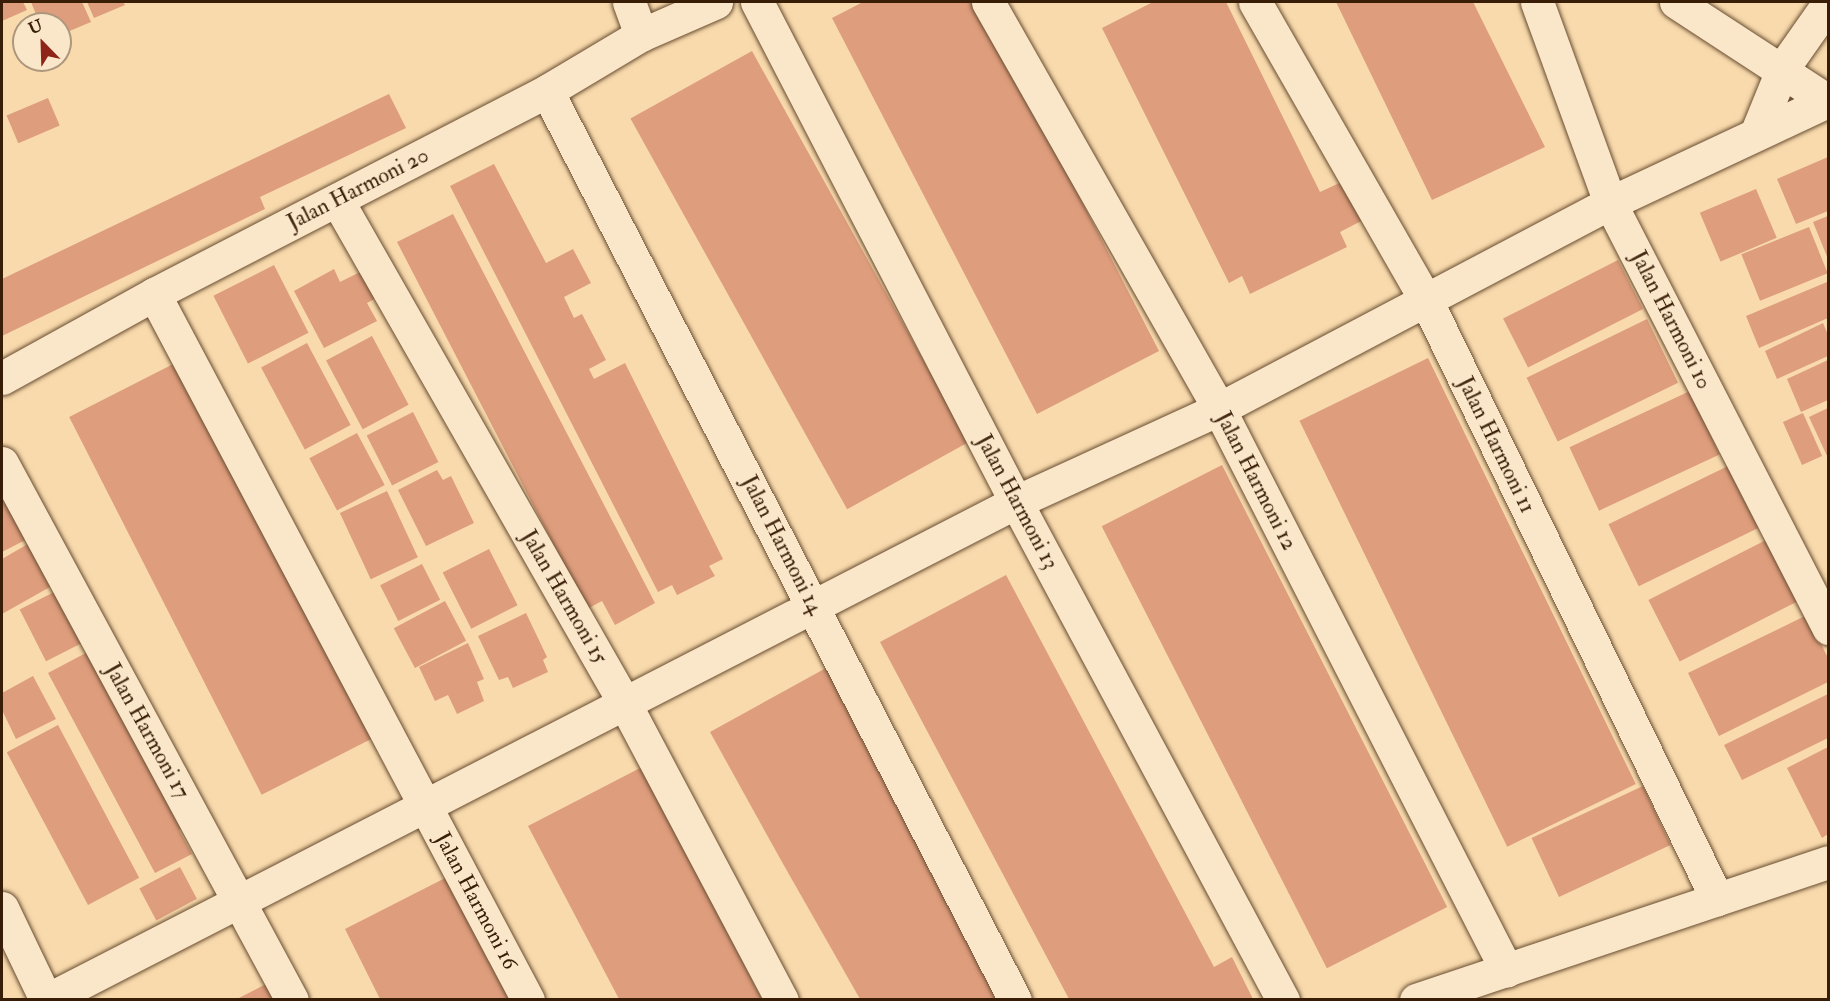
<!DOCTYPE html>
<style>
body{margin:0}
#map{position:relative;width:1830px;height:1001px;overflow:hidden;background:#f8daad;font-family:"IM FELL Double Pica",serif}
div>[style]{position:absolute}
.building>*{inset:0;background:#de9d7d;transform-origin:0 0}
.roads{filter:drop-shadow(0 0 2px #694d30) drop-shadow(0 0 2px #694d30)}
.street>*{height:33px;margin:-16.5px;padding:0 16.5px;transform-origin:16.5px;border-radius:16.5px;background:#fae7ca}
span{translate:-50% -50%;white-space:nowrap;text-align:center;line-height:1.15;-webkit-text-stroke:4.5px #fae7ca;paint-order:stroke}
.street-label{font-size:22px;color:#391e07}
.frame{position:absolute;inset:0;border:3px solid #391e07;pointer-events:none}
.north{position:absolute;left:12px;top:12px;width:60px;height:60px;box-sizing:border-box;background:#fae7ca;border:2px solid #ad977c;border-radius:50%;rotate:337deg;font-size:16px;font-weight:700;line-height:24px;text-align:center;color:#391e07}
.north::after{content:'';display:block;margin:auto;width:21px;height:27px;background:#8f2418;clip-path:polygon(50% 0,100% 100%,50% 72%,0 100%)}
</style>
<div id="map">
<div class="building">
<i style="clip-path:polygon(2px 2px,23px 2px,27px 10px,2px 21px)"></i>
<i style="clip-path:polygon(31px 2px,82px 2px,91px 22px,60px 35px,60px 24px,40px 24px)"></i>
<i style="clip-path:polygon(87px 2px,123px 2px,125px 5px,94px 18px)"></i>
<i style="clip-path:polygon(863px 2px,979px 2px,1159px 351px,1037px 414px,832px 18px)"></i>
<i style="clip-path:polygon(1153px 2px,1226px 2px,1320px 192px,1348px 179px,1367px 218px,1340px 232px,1347px 247px,1250px 294px,1242px 276px,1229px 283px,1102px 28px)"></i>
<i style="clip-path:polygon(1336px 2px,1473px 2px,1545px 147px,1432px 200px)"></i>
<i style="left:752px;top:51px;width:447px;height:139px;rotate:61deg"></i>
<i style="clip-path:polygon(389px 94px,406px 128px,260px 197px,265px 209px,2px 336px,2px 279px)"></i>
<i style="left:48px;top:98px;width:30px;height:45px;rotate:67deg"></i>
<i style="clip-path:polygon(1828px 157px,1828px 211px,1796px 224px,1777px 179px)"></i>
<i style="clip-path:polygon(494px 164px,546px 263px,573px 249px,591px 283px,564px 297px,574px 318px,582px 314px,606px 360px,589px 369px,594px 379px,625px 363px,723px 559px,709px 566px,715px 576px,677px 595px,672px 585px,658px 592px,450px 186px)"></i>
<i style="left:1756px;top:189px;width:53px;height:61px;rotate:67deg"></i>
<i style="clip-path:polygon(453px 214px,655px 603px,615px 625px,602px 601px,587px 609px,397px 242px)"></i>
<i style="clip-path:polygon(1828px 216px,1828px 259px,1813px 222px)"></i>
<i style="left:1809px;top:227px;width:50px;height:73px;rotate:68deg"></i>
<i style="left:1618px;top:260px;width:55px;height:129px;rotate:63deg"></i>
<i style="left:274px;top:265px;width:76px;height:68px;rotate:63deg"></i>
<i style="clip-path:polygon(334px 269px,340px 282px,366px 269px,380px 296px,367px 303px,377px 321px,324px 348px,294px 291px)"></i>
<i style="clip-path:polygon(1827px 282px,1828px 318px,1759px 348px,1746px 316px)"></i>
<i style="left:1647px;top:319px;width:71px;height:134px;rotate:64deg"></i>
<i style="clip-path:polygon(1823px 323px,1828px 335px,1828px 356px,1777px 379px,1765px 351px)"></i>
<i style="left:372px;top:336px;width:78px;height:52px;rotate:62deg"></i>
<i style="left:307px;top:343px;width:93px;height:52px;rotate:62deg"></i>
<i style="left:185px;top:358px;width:424px;height:130px;rotate:63deg"></i>
<i style="left:1428px;top:358px;width:474px;height:143px;rotate:64deg"></i>
<i style="clip-path:polygon(1828px 360px,1828px 400px,1801px 412px,1787px 379px)"></i>
<i style="left:1690px;top:391px;width:70px;height:133px;rotate:65deg"></i>
<i style="clip-path:polygon(1828px 408px,1828px 458px,1809px 417px)"></i>
<i style="left:413px;top:412px;width:56px;height:52px;rotate:63deg"></i>
<i style="left:1803px;top:413px;width:47px;height:22px;rotate:66deg"></i>
<i style="left:357px;top:433px;width:59px;height:54px;rotate:62deg"></i>
<i style="left:1222px;top:465px;width:496px;height:135px;rotate:63deg"></i>
<i style="left:1728px;top:466px;width:69px;height:133px;rotate:64deg"></i>
<i style="clip-path:polygon(2px 470px,35px 535px,2px 552px)"></i>
<i style="clip-path:polygon(437px 470px,443px 480px,451px 476px,474px 523px,426px 546px,398px 490px)"></i>
<i style="left:387px;top:491px;width:73px;height:52px;rotate:65deg"></i>
<i style="left:1766px;top:540px;width:69px;height:132px;rotate:63deg"></i>
<i style="clip-path:polygon(33px 541px,57px 583px,2px 614px,2px 559px)"></i>
<i style="left:489px;top:549px;width:63px;height:52px;rotate:63deg"></i>
<i style="left:422px;top:564px;width:40px;height:47px;rotate:63deg"></i>
<i style="clip-path:polygon(1006px 575px,1214px 967px,1232px 957px,1253px 999px,1069px 999px,880px 642px)"></i>
<i style="left:66px;top:586px;width:58px;height:52px;rotate:63deg"></i>
<i style="left:445px;top:601px;width:45px;height:58px;rotate:62deg"></i>
<i style="clip-path:polygon(526px 613px,547px 657px,543px 660px,548px 672px,513px 688px,508px 677px,499px 680px,478px 636px)"></i>
<i style="clip-path:polygon(1807px 615px,1828px 658px,1828px 682px,1719px 736px,1688px 673px)"></i>
<i style="clip-path:polygon(468px 643px,484px 679px,477px 682px,484px 701px,457px 714px,448px 695px,435px 701px,419px 667px)"></i>
<i style="clip-path:polygon(99px 646px,194px 822px,179px 830px,192px 854px,155px 873px,48px 673px)"></i>
<i style="clip-path:polygon(826px 668px,1011px 999px,860px 999px,782px 862px,710px 732px)"></i>
<i style="clip-path:polygon(33px 676px,56px 719px,16px 739px,2px 710px,2px 693px)"></i>
<i style="clip-path:polygon(1828px 694px,1828px 738px,1742px 780px,1724px 745px)"></i>
<i style="left:58px;top:725px;width:173px;height:58px;rotate:62deg"></i>
<i style="clip-path:polygon(1828px 747px,1828px 834px,1822px 838px,1787px 768px)"></i>
<i style="clip-path:polygon(642px 767px,727px 931px,762px 999px,619px 999px,528px 826px)"></i>
<i style="left:1643px;top:786px;width:65px;height:123px;rotate:65deg"></i>
<i style="left:180px;top:867px;width:36px;height:46px;rotate:62deg"></i>
<i style="clip-path:polygon(457px 872px,521px 999px,380px 999px,345px 929px)"></i>
<i style="clip-path:polygon(268px 983px,277px 999px,237px 999px)"></i>
</div>
<div class="roads">
<div class="street">
<i style="left:629px;top:2px;width:35px;rotate:70deg"></i>
<i style="left:757px;top:2px;width:563px;rotate:62.62deg"></i>
<i style="left:1016px;top:502px;width:565px;rotate:61.8deg"></i>
<i style="left:988px;top:2px;width:468px;rotate:60.4deg"></i>
<i style="left:1219px;top:409px;width:631px;rotate:62.87deg"></i>
<i style="left:1255px;top:2px;width:346px;rotate:60.2deg"></i>
<i style="left:1427px;top:302px;width:664px;rotate:64.09deg"></i>
<i style="left:1537px;top:2px;width:214px;rotate:70deg"></i>
<i style="left:1610px;top:203px;width:478px;rotate:62.8deg"></i>
<i style="left:1676px;top:2px;width:181px;rotate:33.1deg"></i>
<i style="left:547px;top:91px;width:1022px;rotate:62.76deg"></i>
<i style="left:1756px;top:134px;width:71px;rotate:-67.8deg"></i>
<i style="left:1783px;top:68px;width:78px;rotate:-54.9deg"></i>
<i style="left:337px;top:200px;width:580px;rotate:60.26deg"></i>
<i style="left:625px;top:704px;width:335px;rotate:62.1deg"></i>
<i style="left:154px;top:294px;width:799px;rotate:62.09deg"></i>
<i style="left:2px;top:378px;width:174px;rotate:-28.9deg"></i>
<i style="left:154px;top:294px;width:442px;rotate:-27.3deg"></i>
<i style="left:547px;top:91px;width:109px;rotate:-30.8deg"></i>
<i style="left:641px;top:35px;width:82px;rotate:-23.7deg"></i>
<i style="left:2px;top:463px;width:610px;rotate:61.63deg"></i>
<i style="left:2px;top:908px;width:102px;rotate:64.4deg"></i>
<i style="left:47px;top:1000px;width:1089px;rotate:-27.2deg"></i>
<i style="left:1016px;top:502px;width:223px;rotate:-24.6deg"></i>
<i style="left:1219px;top:409px;width:442px;rotate:-27.8deg"></i>
<i style="left:1610px;top:203px;width:241px;rotate:-25.1deg"></i>
<i style="left:1416px;top:1000px;width:434px;rotate:-18.5deg"></i>
</div>
</div>
<div class="street-label">
<span style="left:358px;top:189px;rotate:-27deg">Jalan Harmoni 20</span>
<span style="left:1671px;top:320px;rotate:63deg">Jalan Harmoni 10</span>
<span style="left:1496px;top:445px;rotate:64deg">Jalan Harmoni 11</span>
<span style="left:1256px;top:481px;rotate:63deg">Jalan Harmoni 12</span>
<span style="left:1017px;top:502px;rotate:62deg">Jalan Harmoni 13</span>
<span style="left:782px;top:545px;rotate:63deg">Jalan Harmoni 14</span>
<span style="left:564px;top:597px;rotate:60deg">Jalan Harmoni 15</span>
<span style="left:147px;top:731px;rotate:61deg">Jalan Harmoni 17</span>
<span style="left:476px;top:901px;rotate:62deg">Jalan Harmoni 16</span>
</div>
<div class="frame"></div>
<div class="north">U</div>
</div>
